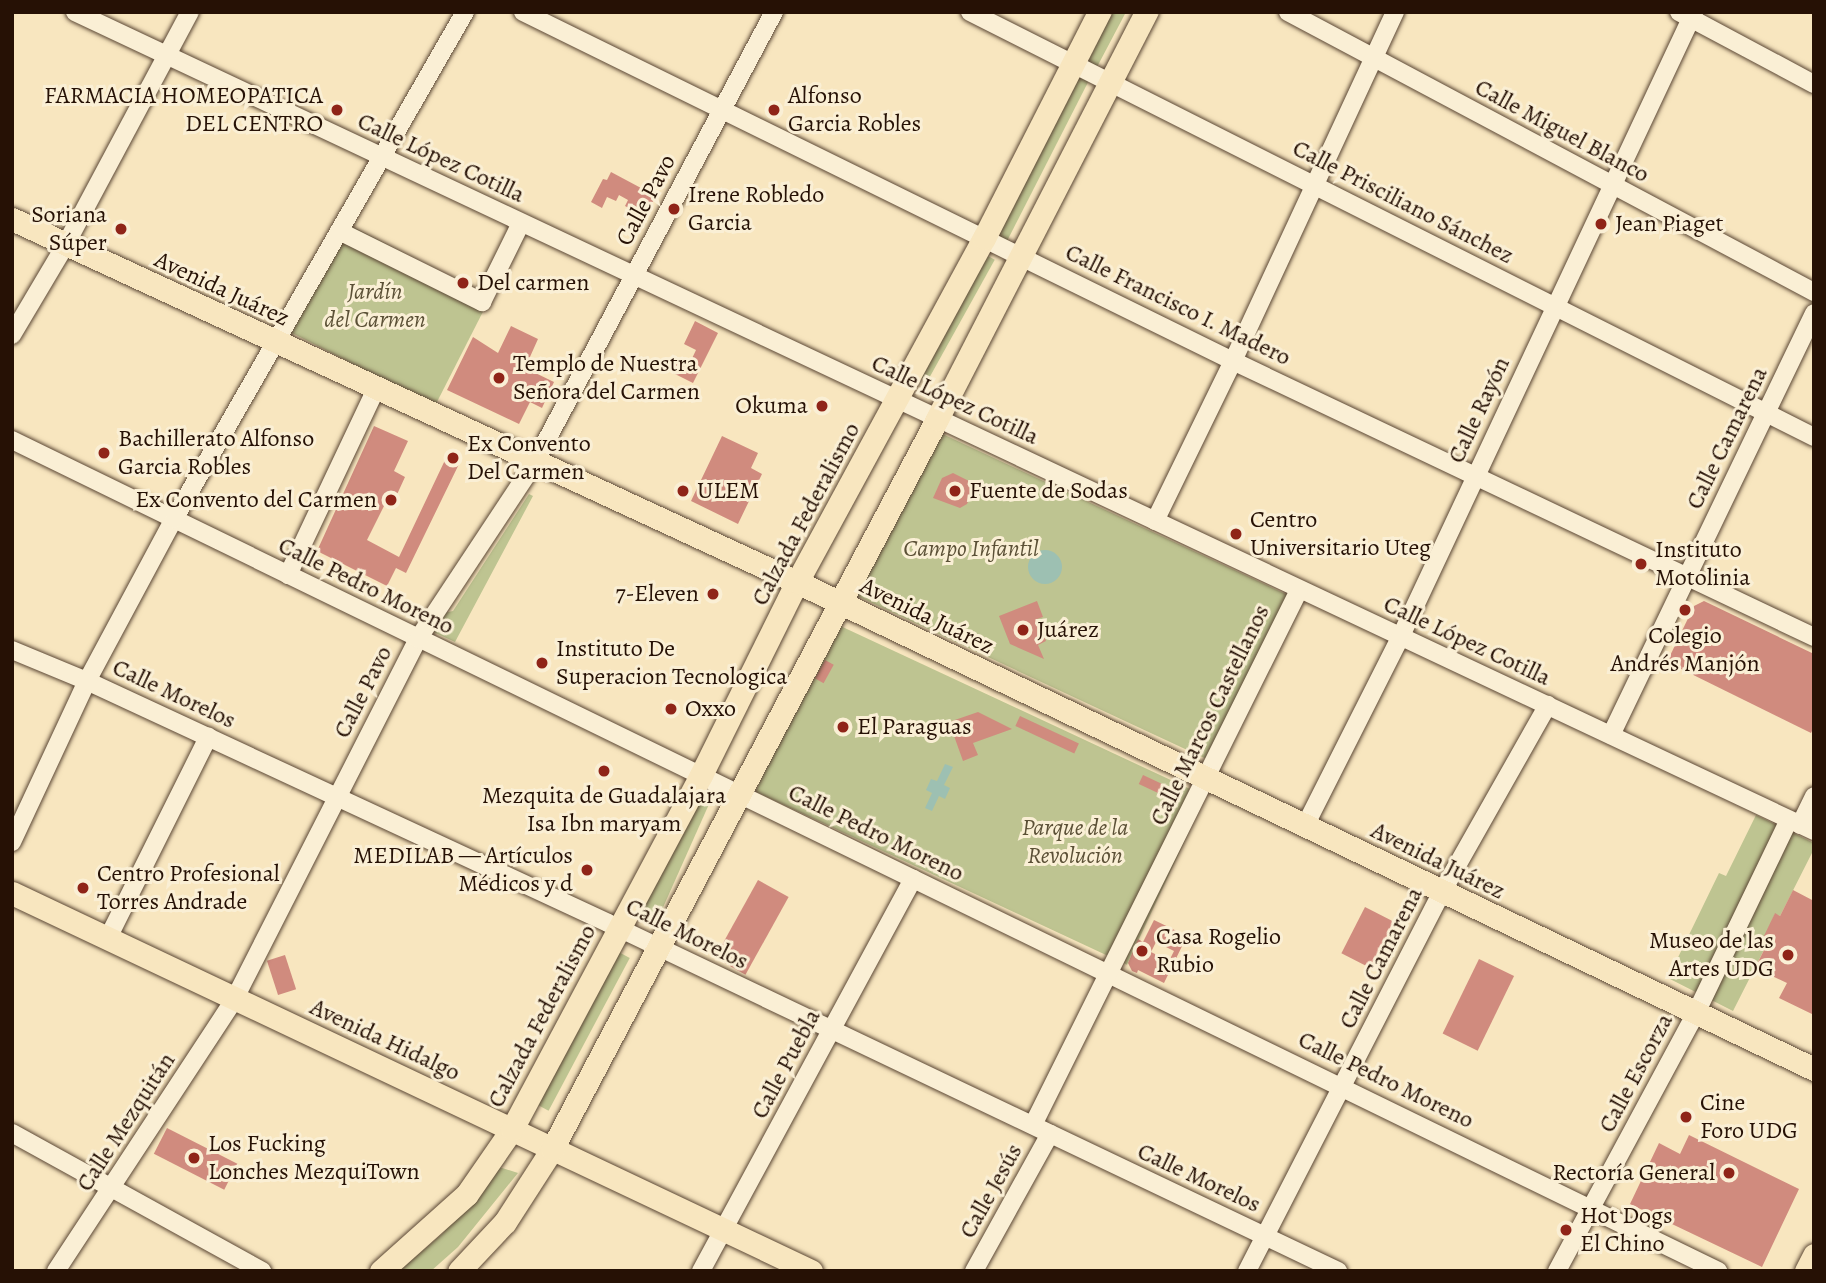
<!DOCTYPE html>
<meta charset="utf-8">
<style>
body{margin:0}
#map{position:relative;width:1826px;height:1283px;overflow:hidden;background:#f8e6bf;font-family:Alegreya,serif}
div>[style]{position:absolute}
.green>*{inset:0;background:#bec491;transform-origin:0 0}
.water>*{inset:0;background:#9dc0b2}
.round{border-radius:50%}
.building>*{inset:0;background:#d08b7e;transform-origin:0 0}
.roads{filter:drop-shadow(0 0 2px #5a4634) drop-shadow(0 0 2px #5a4634)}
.minor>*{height:18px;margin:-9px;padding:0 9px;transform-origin:9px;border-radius:9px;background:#faefd5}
.major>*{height:23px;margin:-11.5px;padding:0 11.5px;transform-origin:11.5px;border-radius:11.5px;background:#f8e6bf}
.dots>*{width:19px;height:19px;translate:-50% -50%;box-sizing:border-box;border:4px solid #faefd5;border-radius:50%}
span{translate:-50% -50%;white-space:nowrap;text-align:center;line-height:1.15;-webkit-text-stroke:6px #faefd5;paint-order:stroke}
.poi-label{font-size:24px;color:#261105}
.right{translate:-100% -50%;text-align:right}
.left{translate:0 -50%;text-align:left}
.street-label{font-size:24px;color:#261105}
.park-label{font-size:24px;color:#5b5036;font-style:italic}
.frame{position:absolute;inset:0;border:14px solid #261105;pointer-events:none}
</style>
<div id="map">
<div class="green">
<i style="clip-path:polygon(1104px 12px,1126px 12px,1097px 67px,1080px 58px)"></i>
<i style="left:1073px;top:72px;width:18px;height:182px;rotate:27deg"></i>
<i style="left:347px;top:224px;width:161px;height:122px;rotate:27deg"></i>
<i style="left:979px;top:251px;width:18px;height:139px;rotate:29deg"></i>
<i style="left:934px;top:430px;width:403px;height:183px;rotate:25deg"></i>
<i style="clip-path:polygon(529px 494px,533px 496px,455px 642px,429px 630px,439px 614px,453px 611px)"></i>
<i style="left:834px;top:623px;width:410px;height:186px;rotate:25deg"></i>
<i style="left:698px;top:787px;width:17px;height:139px;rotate:24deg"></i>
<i style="clip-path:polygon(1756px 815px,1814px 843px,1814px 849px,1780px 916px,1775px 914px,1763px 940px,1768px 942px,1733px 1011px,1668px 978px,1719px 873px,1726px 876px)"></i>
<i style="left:613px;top:949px;width:19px;height:173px;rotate:28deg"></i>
<i style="clip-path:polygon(499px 1167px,518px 1173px,458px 1247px,431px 1271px,399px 1271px,442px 1234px)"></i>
</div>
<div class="water">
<i class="round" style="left:1028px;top:550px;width:34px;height:34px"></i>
<i style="clip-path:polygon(945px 764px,953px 767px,944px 785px,950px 788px,945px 799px,939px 796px,932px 811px,925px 808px,932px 793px,926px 790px,931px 779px,937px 781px)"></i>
</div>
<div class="building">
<i style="clip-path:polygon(611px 172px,656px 196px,645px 216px,625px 206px,628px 200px,619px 195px,616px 201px,607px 197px,602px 208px,591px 202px,603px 179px,607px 180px)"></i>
<i style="clip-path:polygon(695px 321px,718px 333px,693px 383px,671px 372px,676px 361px,688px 367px,696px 350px,684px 344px)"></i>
<i style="clip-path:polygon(511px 326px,538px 339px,525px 368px,554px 382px,542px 408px,530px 402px,519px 424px,447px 390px,473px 337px,498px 353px)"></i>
<i style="clip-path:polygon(374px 426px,408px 441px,394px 471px,405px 477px,394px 501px,388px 498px,367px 540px,399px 557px,446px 458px,459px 464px,406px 573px,396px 568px,387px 586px,317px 551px)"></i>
<i style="clip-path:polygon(722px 436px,758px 453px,751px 468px,762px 474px,738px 524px,691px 501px)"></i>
<i style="clip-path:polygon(953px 473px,977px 485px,967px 504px,960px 508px,933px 498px,942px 478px)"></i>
<i style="clip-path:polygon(1037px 601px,1043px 617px,1037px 619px,1046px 641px,1038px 645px,1044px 659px,1010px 644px,999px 616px)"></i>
<i style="clip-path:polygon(1704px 601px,1814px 654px,1814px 727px,1811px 733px,1667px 662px,1694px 606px)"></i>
<i style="left:825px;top:660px;width:10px;height:21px;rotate:29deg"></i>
<i style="clip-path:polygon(978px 712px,1012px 729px,973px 743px,978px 755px,963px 761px,949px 722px)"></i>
<i style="left:1020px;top:716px;width:65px;height:11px;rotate:25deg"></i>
<i class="round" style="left:836px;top:721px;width:14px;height:14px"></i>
<i style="left:1143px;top:775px;width:23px;height:10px;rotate:25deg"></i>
<i style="left:758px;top:880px;width:35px;height:89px;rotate:29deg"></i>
<i style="clip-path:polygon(1793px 890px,1814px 901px,1814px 1015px,1779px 998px,1787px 983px,1755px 968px,1768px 942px,1762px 940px,1775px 913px,1780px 916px)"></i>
<i style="left:1365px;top:907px;width:33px;height:52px;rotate:27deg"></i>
<i style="clip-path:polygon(evenodd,1154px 920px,1187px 936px,1164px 983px,1138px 970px,1137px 973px,1132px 971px,1128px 963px,1138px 939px,1143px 942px,1154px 920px,1156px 942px,1174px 951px,1169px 961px,1151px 952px,1156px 942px)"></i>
<i style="left:285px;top:955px;width:36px;height:19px;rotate:72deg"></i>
<i style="left:1479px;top:959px;width:39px;height:83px;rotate:26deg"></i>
<i style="left:167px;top:1128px;width:79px;height:29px;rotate:27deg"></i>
<i style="clip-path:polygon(1689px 1135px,1799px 1189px,1762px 1267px,1630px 1204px,1659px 1143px,1680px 1154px)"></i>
</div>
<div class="roads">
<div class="minor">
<i style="left:75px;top:12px;width:1922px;rotate:25.22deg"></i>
<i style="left:523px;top:12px;width:791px;rotate:26.18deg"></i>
<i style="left:1233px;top:361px;width:643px;rotate:25.41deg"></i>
<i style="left:970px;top:12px;width:945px;rotate:26.73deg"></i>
<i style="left:1288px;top:12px;width:596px;rotate:28.03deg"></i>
<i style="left:1679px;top:12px;width:153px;rotate:28.1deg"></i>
<i style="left:339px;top:231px;width:160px;rotate:26.4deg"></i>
<i style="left:482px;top:302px;width:88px;rotate:-63.7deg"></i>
<i style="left:12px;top:335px;width:106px;rotate:-59.3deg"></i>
<i style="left:66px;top:244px;width:263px;rotate:-61.9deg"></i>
<i style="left:12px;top:440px;width:1898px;rotate:25.97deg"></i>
<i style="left:1155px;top:521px;width:178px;rotate:-64deg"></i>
<i style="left:1233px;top:361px;width:385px;rotate:-65.1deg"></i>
<i style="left:288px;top:575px;width:206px;rotate:-64.7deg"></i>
<i style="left:12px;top:650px;width:81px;rotate:22.5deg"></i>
<i style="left:87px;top:681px;width:574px;rotate:24.91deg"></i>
<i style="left:608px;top:923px;width:809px;rotate:25.49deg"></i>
<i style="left:1611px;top:735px;width:468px;rotate:-64.3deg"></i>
<i style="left:1800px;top:825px;width:32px;rotate:-64deg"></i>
<i style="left:1305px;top:826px;width:211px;rotate:-63.2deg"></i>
<i style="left:1400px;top:638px;width:692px;rotate:-64.84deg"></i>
<i style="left:12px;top:842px;width:178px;rotate:-65deg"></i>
<i style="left:87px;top:681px;width:184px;rotate:-61.8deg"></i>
<i style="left:174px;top:519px;width:585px;rotate:-60.15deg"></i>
<i style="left:108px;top:938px;width:225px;rotate:-63.5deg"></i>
<i style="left:1033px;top:1125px;width:597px;rotate:-63.56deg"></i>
<i style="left:12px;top:1133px;width:286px;rotate:28.9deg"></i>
<i style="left:56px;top:1271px;width:326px;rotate:-56.7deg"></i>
<i style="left:235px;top:998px;width:403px;rotate:-63deg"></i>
<i style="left:418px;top:639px;width:212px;rotate:-56.5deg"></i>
<i style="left:535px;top:462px;width:510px;rotate:-62.03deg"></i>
<i style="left:701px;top:1271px;width:446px;rotate:-61.6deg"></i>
<i style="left:974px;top:1271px;width:157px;rotate:-61deg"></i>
<i style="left:1247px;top:1271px;width:426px;rotate:-62.8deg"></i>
<i style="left:1442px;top:892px;width:215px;rotate:-60.5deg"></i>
<i style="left:1557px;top:1271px;width:293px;rotate:-61.7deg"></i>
<i style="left:1696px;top:1013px;width:214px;rotate:-64.3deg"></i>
</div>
<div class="major">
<i style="left:12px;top:219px;width:865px;rotate:24.82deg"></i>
<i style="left:797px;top:582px;width:1128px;rotate:25.59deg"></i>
<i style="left:12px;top:893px;width:884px;rotate:25.32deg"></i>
<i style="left:381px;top:1271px;width:115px;rotate:-41.8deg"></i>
<i style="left:467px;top:1194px;width:79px;rotate:-55.3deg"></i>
<i style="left:512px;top:1129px;width:401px;rotate:-61.9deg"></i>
<i style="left:701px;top:775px;width:216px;rotate:-63.6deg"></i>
<i style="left:797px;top:582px;width:392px;rotate:-61.5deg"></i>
<i style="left:984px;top:238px;width:254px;rotate:-63deg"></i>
<i style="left:459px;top:1271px;width:67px;rotate:-46.8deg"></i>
<i style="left:505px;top:1222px;width:87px;rotate:-57.2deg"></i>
<i style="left:552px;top:1149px;width:825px;rotate:-62.19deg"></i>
<i style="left:937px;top:419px;width:458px;rotate:-62.8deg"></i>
<i style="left:1806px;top:1271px;width:18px;rotate:-63deg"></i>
</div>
</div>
<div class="dots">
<i style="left:337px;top:110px;background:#8f2418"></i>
<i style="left:774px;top:110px;background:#8f2418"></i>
<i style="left:674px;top:209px;background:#8f2418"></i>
<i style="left:1601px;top:224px;background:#8f2418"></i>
<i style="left:121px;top:229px;background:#8f2418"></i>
<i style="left:463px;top:283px;background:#8f2418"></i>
<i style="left:499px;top:378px;background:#8f2418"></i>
<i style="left:822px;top:406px;background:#8f2418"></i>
<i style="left:104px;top:453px;background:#8f2418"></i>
<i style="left:453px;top:458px;background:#8f2418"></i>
<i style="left:683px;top:491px;background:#8f2418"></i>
<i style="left:955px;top:491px;background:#8f2418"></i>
<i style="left:391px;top:500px;background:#8f2418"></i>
<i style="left:1236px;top:534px;background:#8f2418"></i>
<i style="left:1641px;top:564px;background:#8f2418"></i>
<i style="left:713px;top:594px;background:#8f2418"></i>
<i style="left:1685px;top:610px;background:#8f2418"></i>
<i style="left:1023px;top:630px;background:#8f2418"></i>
<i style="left:542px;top:663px;background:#8f2418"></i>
<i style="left:671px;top:709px;background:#8f2418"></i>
<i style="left:843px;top:727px;background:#8f2418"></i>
<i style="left:604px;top:771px;background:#8f2418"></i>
<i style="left:587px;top:870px;background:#8f2418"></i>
<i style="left:83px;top:888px;background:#8f2418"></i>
<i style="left:1142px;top:951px;background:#8f2418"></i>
<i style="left:1788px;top:955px;background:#8f2418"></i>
<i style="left:1686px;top:1117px;background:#8f2418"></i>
<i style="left:194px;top:1158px;background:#8f2418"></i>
<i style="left:1729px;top:1173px;background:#8f2418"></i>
<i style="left:1566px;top:1230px;background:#8f2418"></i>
</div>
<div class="poi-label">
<span class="right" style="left:323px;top:110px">FARMACIA HOMEOPATICA<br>DEL CENTRO</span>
<span class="left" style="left:788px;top:110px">Alfonso<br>Garcia Robles</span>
<span class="left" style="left:688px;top:209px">Irene Robledo<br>Garcia</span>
<span class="right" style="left:107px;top:229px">Soriana<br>Súper</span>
<span class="left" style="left:1615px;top:224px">Jean Piaget</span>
<span class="left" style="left:477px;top:283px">Del carmen</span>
<span class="left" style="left:513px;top:378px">Templo de Nuestra<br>Señora del Carmen</span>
<span class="right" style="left:808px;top:406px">Okuma</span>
<span class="left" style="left:118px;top:453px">Bachillerato Alfonso<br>Garcia Robles</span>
<span class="left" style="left:467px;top:458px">Ex Convento<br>Del Carmen</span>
<span class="left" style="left:697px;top:491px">ULEM</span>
<span class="left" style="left:969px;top:491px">Fuente de Sodas</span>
<span class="right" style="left:377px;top:500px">Ex Convento del Carmen</span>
<span class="left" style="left:1250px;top:534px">Centro<br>Universitario Uteg</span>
<span class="left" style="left:1655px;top:564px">Instituto<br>Motolinia</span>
<span class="right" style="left:699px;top:594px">7-Eleven</span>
<span class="left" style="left:1037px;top:630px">Juárez</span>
<span style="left:1685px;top:650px">Colegio<br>Andrés Manjón</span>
<span class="left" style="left:556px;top:663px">Instituto De<br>Superacion Tecnologica</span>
<span class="left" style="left:685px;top:709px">Oxxo</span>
<span class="left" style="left:857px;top:727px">El Paraguas</span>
<span style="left:604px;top:810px">Mezquita de Guadalajara<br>Isa Ibn maryam</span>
<span class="right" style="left:573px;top:870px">MEDILAB — Artículos<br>Médicos y d</span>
<span class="left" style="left:97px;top:888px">Centro Profesional<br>Torres Andrade</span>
<span class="left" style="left:1156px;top:951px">Casa Rogelio<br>Rubio</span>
<span class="right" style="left:1774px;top:955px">Museo de las<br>Artes UDG</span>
<span class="left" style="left:1700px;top:1117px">Cine<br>Foro UDG</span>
<span class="left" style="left:208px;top:1158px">Los Fucking<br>Lonches MezquiTown</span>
<span class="right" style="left:1715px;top:1173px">Rectoría General</span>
<span class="left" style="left:1580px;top:1230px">Hot Dogs<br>El Chino</span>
</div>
<div class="street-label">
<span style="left:1562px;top:131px;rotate:28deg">Calle Miguel Blanco</span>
<span style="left:441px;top:158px;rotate:25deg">Calle López Cotilla</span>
<span style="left:646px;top:200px;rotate:-62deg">Calle Pavo</span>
<span style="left:1403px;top:202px;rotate:27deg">Calle Prisciliano Sánchez</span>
<span style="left:222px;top:289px;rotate:25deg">Avenida Juárez</span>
<span style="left:1178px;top:305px;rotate:26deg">Calle Francisco I. Madero</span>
<span style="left:955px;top:400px;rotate:25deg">Calle López Cotilla</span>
<span style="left:1479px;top:410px;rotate:-65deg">Calle Rayón</span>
<span style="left:1727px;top:438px;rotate:-64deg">Calle Camarena</span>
<span style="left:806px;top:514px;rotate:-62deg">Calzada Federalismo</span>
<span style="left:366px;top:586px;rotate:26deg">Calle Pedro Moreno</span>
<span style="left:927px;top:616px;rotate:26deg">Avenida Juárez</span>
<span style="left:1467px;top:641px;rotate:25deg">Calle López Cotilla</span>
<span style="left:363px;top:692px;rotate:-63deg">Calle Pavo</span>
<span style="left:174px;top:694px;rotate:25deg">Calle Morelos</span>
<span style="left:1210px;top:715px;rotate:-64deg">Calle Marcos Castellanos</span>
<span style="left:876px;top:833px;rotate:26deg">Calle Pedro Moreno</span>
<span style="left:1438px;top:861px;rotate:26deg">Avenida Juárez</span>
<span style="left:687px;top:934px;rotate:26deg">Calle Morelos</span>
<span style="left:1381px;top:958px;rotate:-63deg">Calle Camarena</span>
<span style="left:542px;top:1016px;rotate:-62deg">Calzada Federalismo</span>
<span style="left:385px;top:1040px;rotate:25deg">Avenida Hidalgo</span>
<span style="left:786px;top:1064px;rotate:-62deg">Calle Puebla</span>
<span style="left:1636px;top:1073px;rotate:-62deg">Calle Escorza</span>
<span style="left:1386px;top:1080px;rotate:26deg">Calle Pedro Moreno</span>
<span style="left:126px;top:1122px;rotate:-57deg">Calle Mezquitán</span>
<span style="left:1199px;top:1178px;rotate:25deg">Calle Morelos</span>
<span style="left:991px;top:1191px;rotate:-61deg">Calle Jesús</span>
</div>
<div class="park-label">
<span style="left:375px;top:306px">Jardín<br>del Carmen</span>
<span style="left:971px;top:549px">Campo Infantil</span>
<span style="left:1075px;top:842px">Parque de la<br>Revolución</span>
</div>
<div class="frame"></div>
</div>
